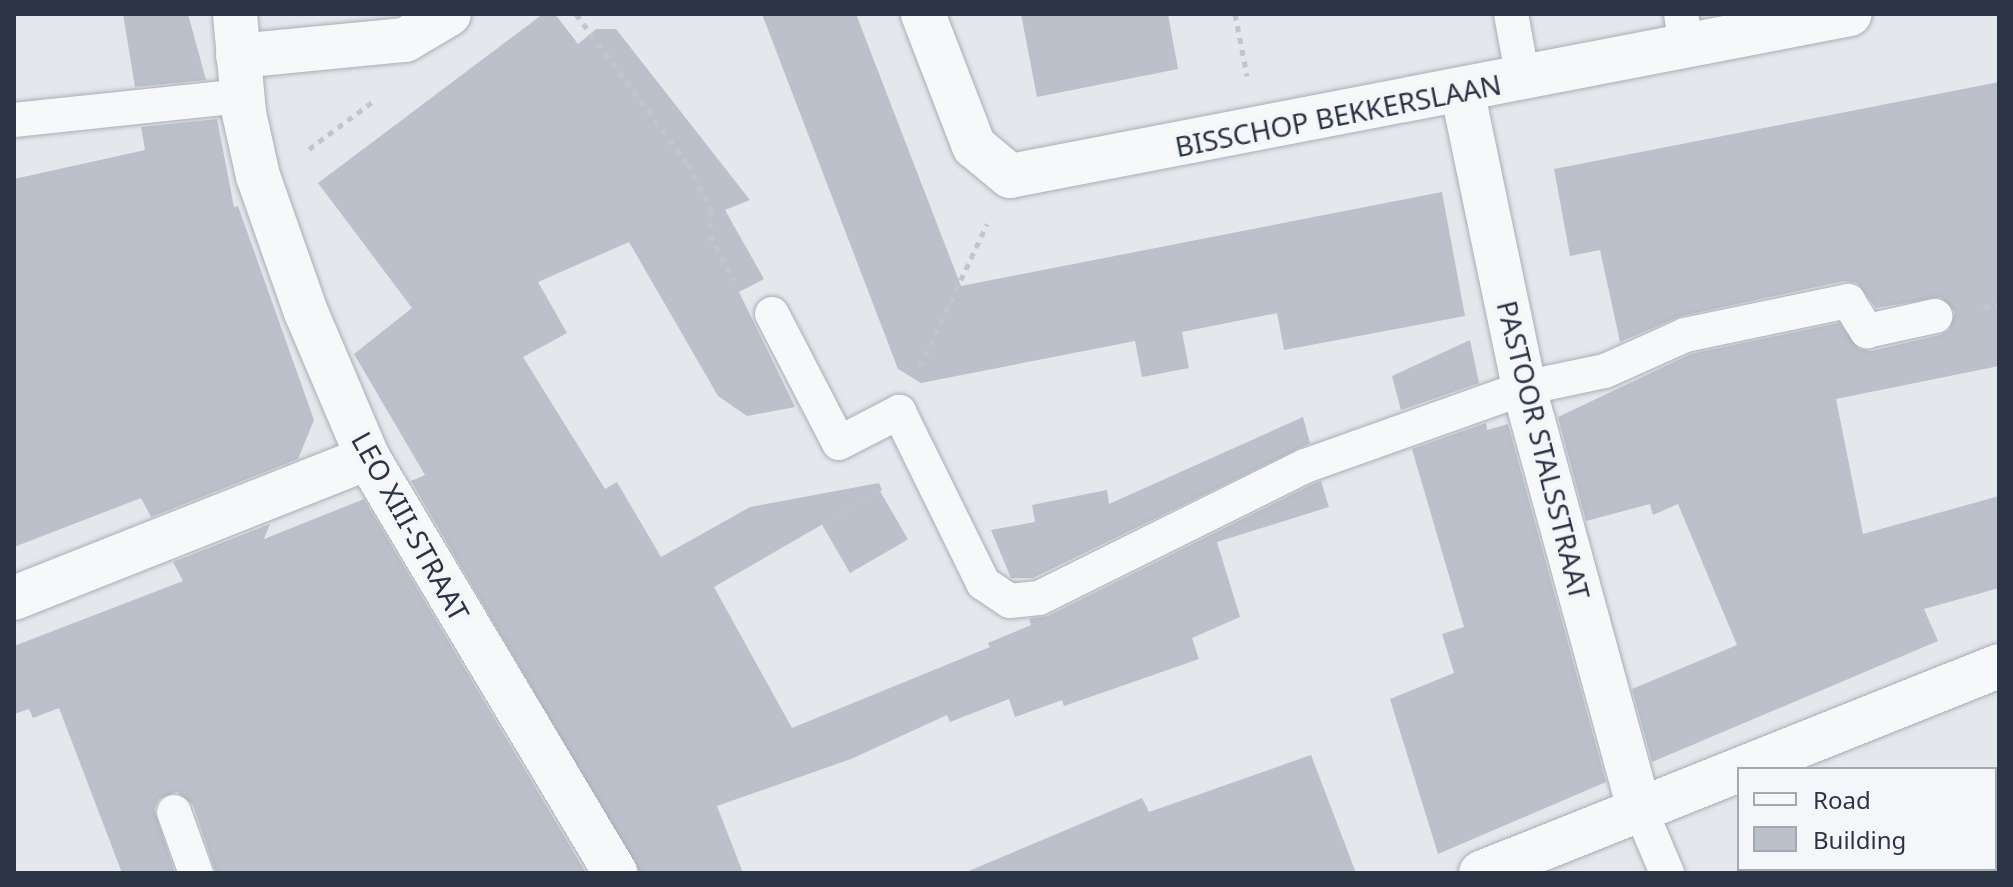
<!DOCTYPE html>
<style>
body{margin:0}
#map{position:relative;width:2013px;height:887px;overflow:hidden;background:#e4e7ec;font-family:"Noto Sans",sans-serif}
div>[style]{position:absolute}
.building>*{inset:0;background:#bbc0ca;transform-origin:0 0}
.path>*{height:5px;margin-top:-2.5px;transform-origin:0;background:repeating-linear-gradient(90deg,#c2c5cb 0 6px,transparent 0 12px)}
.roads{filter:drop-shadow(0 0 2px #a9aeb7) drop-shadow(0 0 2px #a9aeb7)}
.service>*{height:34px;margin:-17px;padding:0 17px;transform-origin:17px;border-radius:17px;background:#f7f8fa}
.minor>*{height:44px;margin:-22px;padding:0 22px;transform-origin:22px;border-radius:22px;background:#f7f8fa}
span{translate:-50% -50%;white-space:nowrap;text-align:center;line-height:1.15;-webkit-text-stroke:8px #f4f6f9;paint-order:stroke}
.street-label{font-size:28px;color:#2b3445}
.frame{position:absolute;inset:0;border:16px solid #2b3445;pointer-events:none}
.legend{position:absolute;left:1737px;top:767px;width:260px;height:104px;box-sizing:border-box;background:#f4f6f9;border:2px solid #a4a8b1;margin:0;padding:10px 14px;list-style:none;font-size:24px;color:#2b3445}
.legend li{display:flex;align-items:center;gap:16px;height:40px}
.legend b{width:40px;border:2px solid #a4a8b1}
</style>
<div id="map">
<div class="building">
<i style="clip-path:polygon(123px 14px,188px 14px,206px 80px,135px 87px)"></i>
<i style="clip-path:polygon(543px 14px,555px 14px,578px 44px,596px 29px,616px 29px,750px 200px,725px 210px,764px 279px,739px 292px,795px 407px,747px 416px,718px 396px,629px 242px,538px 282px,567px 333px,523px 357px,605px 489px,617px 482px,661px 557px,750px 507px,879px 483px,882px 490px,714px 587px,792px 728px,990px 647px,988px 643px,1031px 625px,1029px 619px,1048px 616px,1313px 484px,1321px 481px,1329px 507px,1217px 542px,1240px 617px,1192px 638px,1199px 659px,1064px 706px,1062px 700px,1015px 717px,1009px 699px,950px 722px,947px 715px,851px 759px,717px 806px,743px 873px,640px 873px,411px 481px,425px 475px,354px 354px,412px 308px,318px 183px)"></i>
<i style="clip-path:polygon(762px 14px,856px 14px,961px 286px,1442px 192px,1465px 316px,1284px 350px,1277px 313px,1182px 332px,1189px 368px,1142px 377px,1135px 341px,921px 383px,898px 369px)"></i>
<i style="clip-path:polygon(1021px 14px,1168px 14px,1178px 69px,1037px 97px)"></i>
<i style="clip-path:polygon(1999px 82px,1999px 366px,1836px 399px,1863px 534px,1999px 496px,1999px 588px,1924px 609px,1938px 641px,1652px 762px,1632px 689px,1737px 645px,1678px 504px,1653px 515px,1650px 504px,1586px 521px,1558px 417px,1691px 354px,1839px 323px,1859px 349px,1871px 351px,1940px 335px,1949px 330px,1955px 312px,1940px 297px,1876px 308px,1857px 283px,1844px 281px,1681px 316px,1620px 342px,1600px 250px,1570px 256px,1554px 169px)"></i>
<i style="clip-path:polygon(217px 119px,234px 207px,238px 206px,314px 420px,298px 459px,151px 517px,141px 498px,14px 547px,14px 179px,145px 150px,141px 127px)"></i>
<i style="clip-path:polygon(1470px 340px,1479px 383px,1401px 410px,1392px 376px)"></i>
<i style="clip-path:polygon(1303px 417px,1310px 443px,1033px 578px,1011px 578px,991px 530px,1035px 522px,1032px 505px,1107px 490px,1109px 504px)"></i>
<i style="clip-path:polygon(1486px 423px,1487px 430px,1508px 424px,1606px 782px,1438px 854px,1390px 699px,1454px 673px,1442px 634px,1464px 627px,1412px 449px)"></i>
<i style="left:880px;top:491px;width:56px;height:67px;rotate:60deg"></i>
<i style="clip-path:polygon(364px 499px,586px 873px,216px 873px,193px 805px,177px 792px,159px 799px,154px 809px,175px 873px,122px 873px,59px 708px,33px 718px,29px 709px,14px 714px,14px 646px,183px 581px,173px 562px,270px 524px,264px 539px)"></i>
<i style="clip-path:polygon(1311px 755px,1356px 873px,964px 873px,1142px 798px,1149px 812px)"></i>
</div>
<div class="path">
<i style="left:576px;top:14px;width:187px;rotate:53.3deg"></i>
<i style="left:688px;top:164px;width:51px;rotate:63.4deg"></i>
<i style="left:711px;top:210px;width:25px;rotate:92deg"></i>
<i style="left:710px;top:235px;width:51px;rotate:61.9deg"></i>
<i style="left:1235px;top:14px;width:63px;rotate:79deg"></i>
<i style="left:309px;top:149px;width:82px;rotate:-36.6deg"></i>
<i style="left:1983px;top:307px;width:16px;rotate:-11deg"></i>
<i style="left:920px;top:367px;width:158px;rotate:-64.9deg"></i>
</div>
<div class="roads">
<div class="service">
<i style="left:1511px;top:14px;width:66px;rotate:79.5deg"></i>
<i style="left:1681px;top:14px;width:32px;rotate:81deg"></i>
<i style="left:14px;top:120px;width:230px;rotate:-6deg"></i>
<i style="left:772px;top:314px;width:145px;rotate:62.6deg"></i>
<i style="left:839px;top:443px;width:68px;rotate:-27.3deg"></i>
<i style="left:899px;top:412px;width:191px;rotate:63.8deg"></i>
<i style="left:983px;top:583px;width:32px;rotate:34deg"></i>
<i style="left:1010px;top:601px;width:29px;rotate:-6deg"></i>
<i style="left:1039px;top:598px;width:297px;rotate:-26.4deg"></i>
<i style="left:1305px;top:466px;width:232px;rotate:-19.6deg"></i>
<i style="left:1524px;top:388px;width:83px;rotate:-11.9deg"></i>
<i style="left:1605px;top:371px;width:88px;rotate:-24.2deg"></i>
<i style="left:1685px;top:335px;width:167px;rotate:-11.8deg"></i>
<i style="left:1848px;top:301px;width:36px;rotate:58deg"></i>
<i style="left:1867px;top:331px;width:70px;rotate:-12.4deg"></i>
<i style="left:1639px;top:807px;width:72px;rotate:67deg"></i>
<i style="left:174px;top:812px;width:65px;rotate:70.2deg"></i>
</div>
<div class="minor">
<i style="left:235px;top:14px;width:99px;rotate:84.8deg"></i>
<i style="left:244px;top:113px;width:65px;rotate:77.5deg"></i>
<i style="left:258px;top:176px;width:144px;rotate:70.6deg"></i>
<i style="left:306px;top:312px;width:159px;rotate:67deg"></i>
<i style="left:368px;top:458px;width:483px;rotate:59.2deg"></i>
<i style="left:923px;top:14px;width:142px;rotate:68.9deg"></i>
<i style="left:974px;top:146px;width:47px;rotate:39.8deg"></i>
<i style="left:1010px;top:176px;width:855px;rotate:-10.92deg"></i>
<i style="left:238px;top:56px;width:168px;rotate:-5.5deg"></i>
<i style="left:405px;top:40px;width:51px;rotate:-30.6deg"></i>
<i style="left:1462px;top:90px;width:304px;rotate:78.2deg"></i>
<i style="left:1524px;top:388px;width:434px;rotate:74.7deg"></i>
<i style="left:14px;top:598px;width:381px;rotate:-21.6deg"></i>
<i style="left:1481px;top:873px;width:558px;rotate:-21.78deg"></i>
</div>
</div>
<div class="street-label">
<span style="left:1338px;top:115px;rotate:-11deg">BISSCHOP BEKKERSLAAN</span>
<span style="left:1544px;top:450px;rotate:76deg">PASTOOR STALSSTRAAT</span>
<span style="left:411px;top:526px;rotate:61deg">LEO XIII-STRAAT</span>
</div>
<div class="frame"></div>
<ul class="legend">
<li><b style="height:10px;background:#f7f8fa"></b>Road</li>
<li><b style="height:22px;background:#bbc0ca"></b>Building</li>
</ul>
</div>
